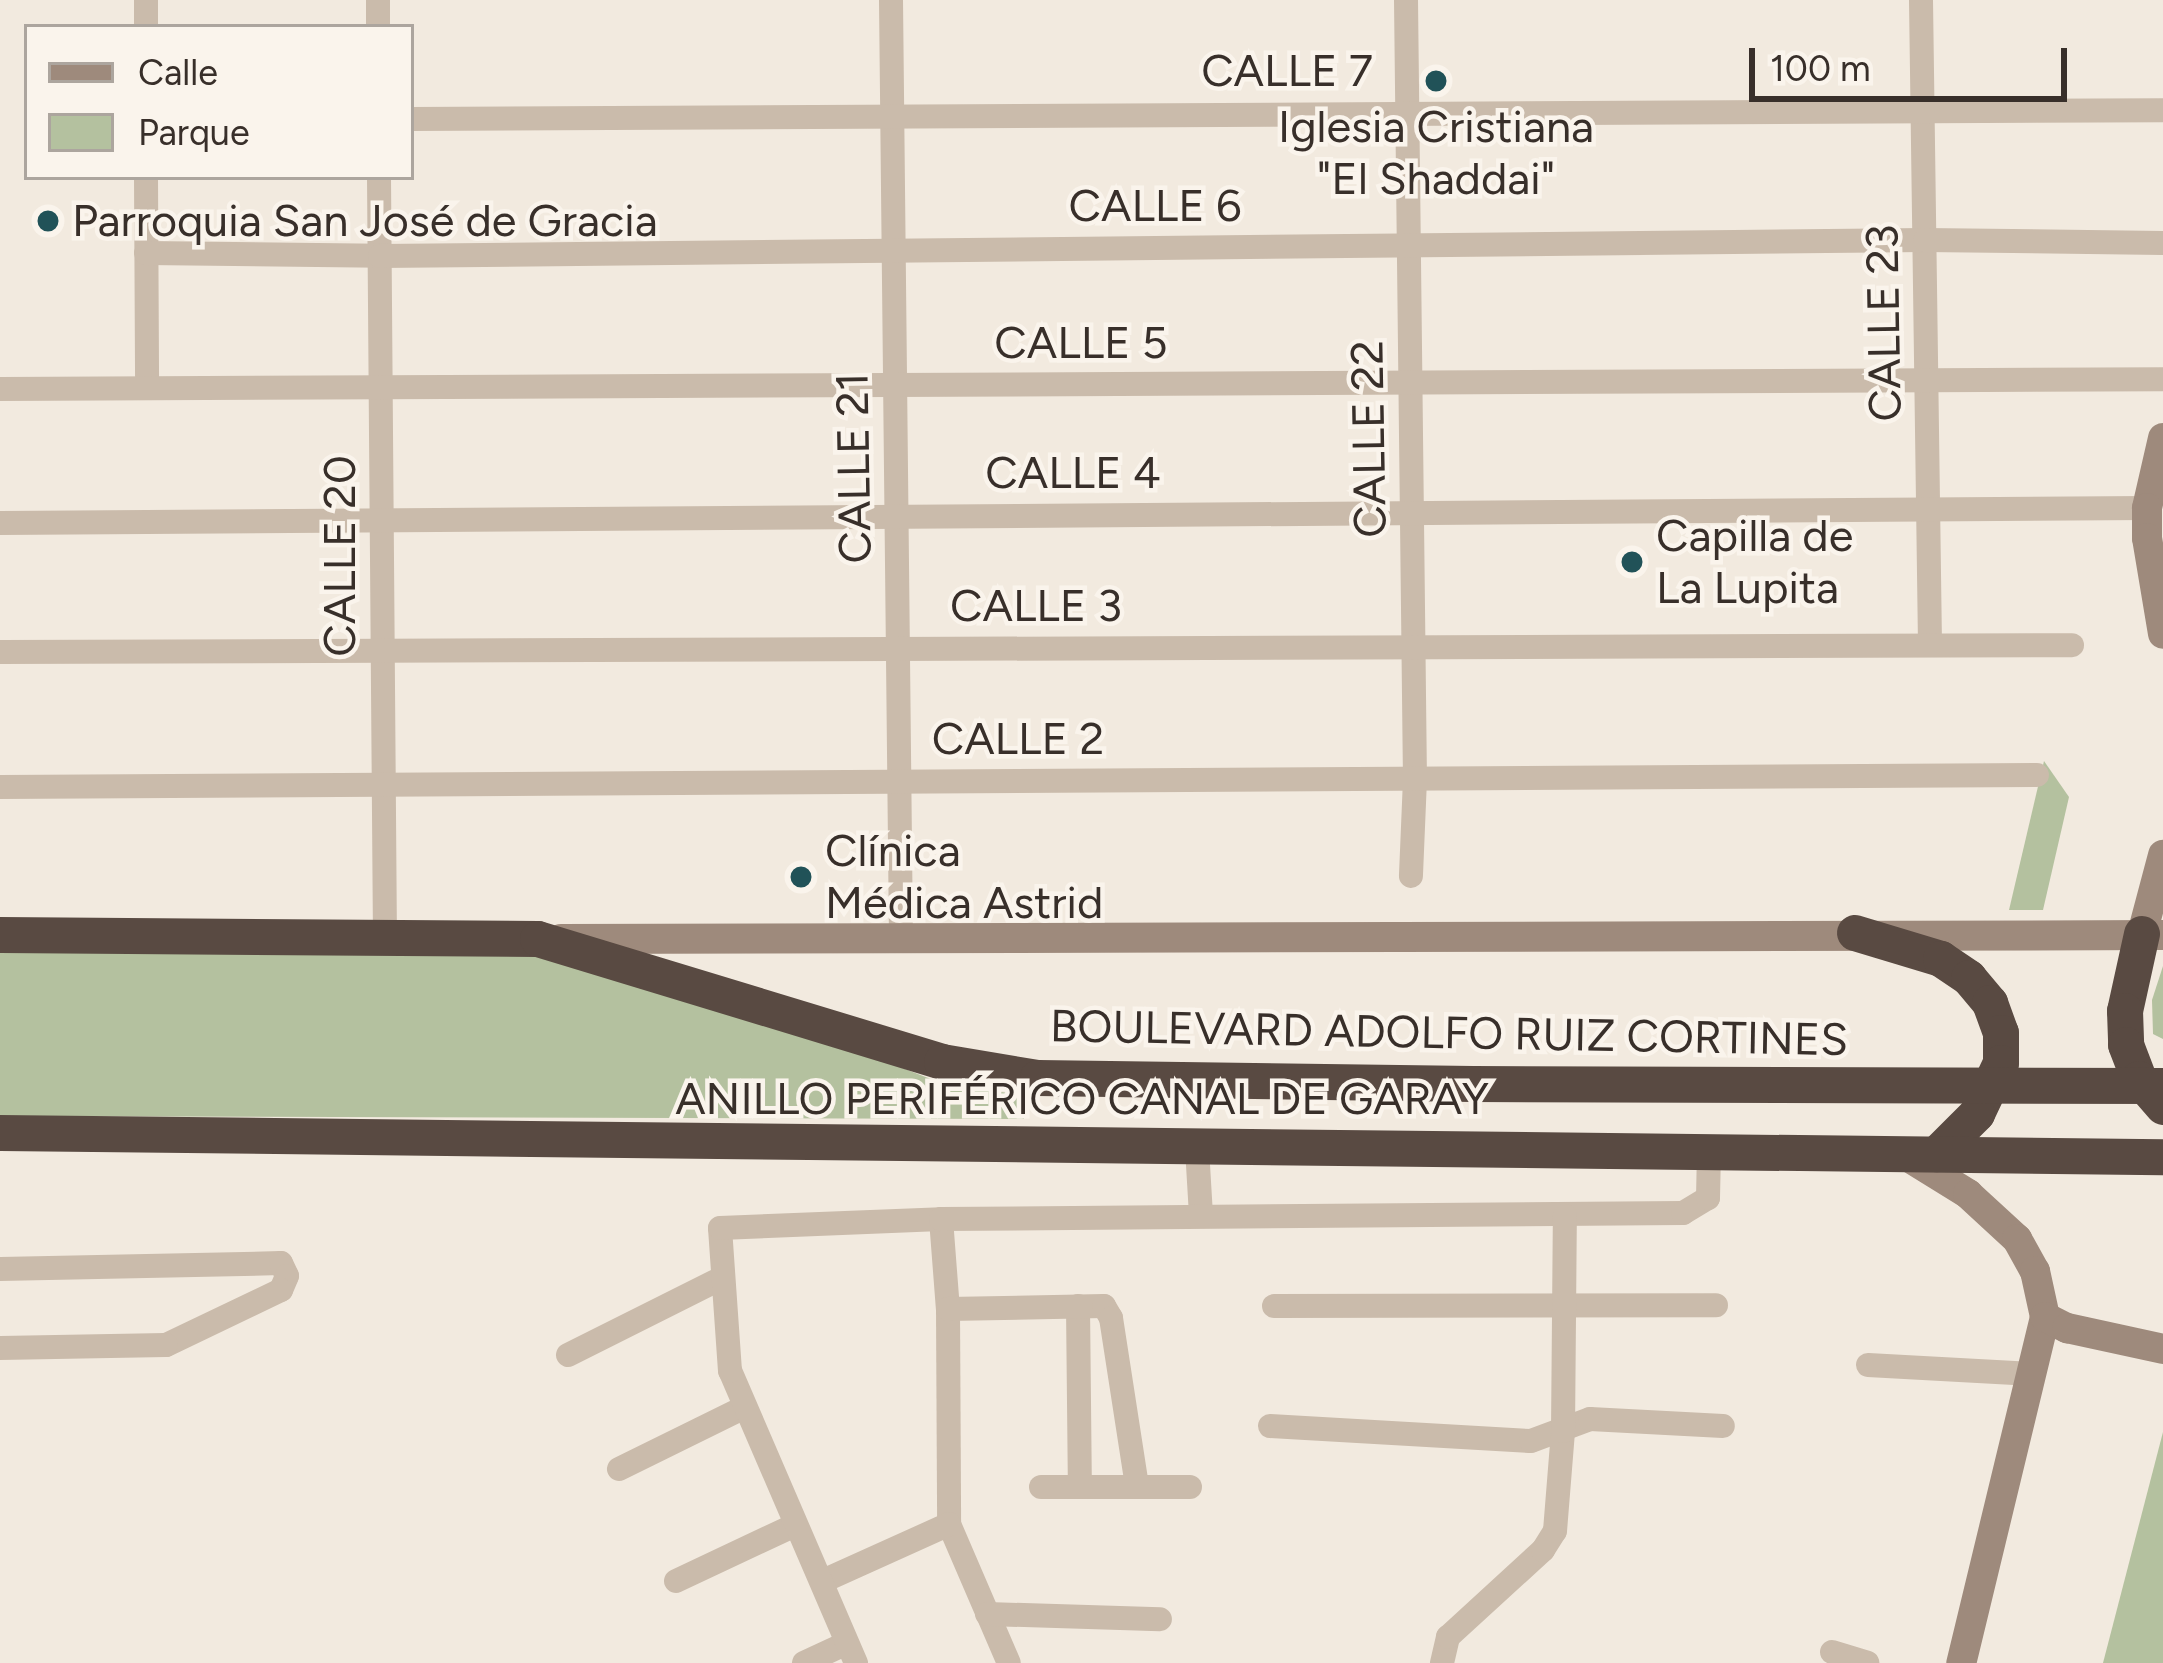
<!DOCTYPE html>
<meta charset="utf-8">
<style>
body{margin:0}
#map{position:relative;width:2163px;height:1663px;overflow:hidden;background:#f2eadf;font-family:Figtree,sans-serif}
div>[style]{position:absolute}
.green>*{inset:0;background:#b4c19f}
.street>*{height:24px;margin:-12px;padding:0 12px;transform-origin:12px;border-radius:12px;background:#cabbab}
.secondary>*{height:30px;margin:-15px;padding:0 15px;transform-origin:15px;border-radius:15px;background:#9e8a7c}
.highway>*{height:36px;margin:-18px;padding:0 18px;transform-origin:18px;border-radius:18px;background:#594a42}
.highway-bridge>*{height:36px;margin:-18px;padding:0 18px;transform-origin:18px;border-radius:18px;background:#594a42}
.dots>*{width:33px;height:33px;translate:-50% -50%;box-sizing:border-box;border:6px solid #faf4ec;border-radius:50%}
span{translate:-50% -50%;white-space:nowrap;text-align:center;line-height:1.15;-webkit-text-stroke:9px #faf4ec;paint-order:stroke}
.street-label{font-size:45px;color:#382f2a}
.poi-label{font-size:45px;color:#382f2a}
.left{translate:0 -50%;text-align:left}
.legend{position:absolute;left:24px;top:24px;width:390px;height:156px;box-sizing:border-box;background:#faf4ec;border:3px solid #aca59e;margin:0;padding:15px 21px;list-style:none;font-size:36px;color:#382f2a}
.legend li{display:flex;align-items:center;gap:24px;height:60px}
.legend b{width:60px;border:3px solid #aca59e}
.scale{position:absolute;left:1749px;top:48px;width:318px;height:54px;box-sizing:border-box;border:6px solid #382f2a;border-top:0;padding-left:15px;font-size:36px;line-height:42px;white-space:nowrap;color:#382f2a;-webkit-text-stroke:9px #faf4ec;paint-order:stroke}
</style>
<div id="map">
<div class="green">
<i style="clip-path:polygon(2044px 761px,2069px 797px,2043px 910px,2009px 910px)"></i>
<i style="clip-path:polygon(548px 930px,941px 1083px,1021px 1095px,1024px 1119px,0 1116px,0 940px)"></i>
<i style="clip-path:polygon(2163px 966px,2163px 1039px,2153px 1034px,2152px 1000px)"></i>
<i style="clip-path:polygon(2163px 1432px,2163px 1663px,2103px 1663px)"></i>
</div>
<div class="street">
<i style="left:146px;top:0;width:27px;rotate:90deg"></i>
<i style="left:378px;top:0;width:27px;rotate:90deg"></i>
<i style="left:891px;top:0;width:935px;rotate:89.39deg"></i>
<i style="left:1406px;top:0;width:779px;rotate:89.34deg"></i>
<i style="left:1415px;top:779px;width:97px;rotate:92.4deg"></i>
<i style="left:1921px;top:0;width:645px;rotate:89.2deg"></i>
<i style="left:411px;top:119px;width:1752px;rotate:-0.29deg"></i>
<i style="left:146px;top:177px;width:209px;rotate:89.7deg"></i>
<i style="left:379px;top:177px;width:758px;rotate:89.55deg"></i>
<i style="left:146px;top:253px;width:234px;rotate:0.7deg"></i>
<i style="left:380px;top:256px;width:1545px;rotate:-0.59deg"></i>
<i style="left:1925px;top:240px;width:238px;rotate:0.7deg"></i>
<i style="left:0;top:389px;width:2163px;rotate:-0.26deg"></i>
<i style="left:0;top:523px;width:2147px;rotate:-0.4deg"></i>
<i style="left:0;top:652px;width:2072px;rotate:-0.19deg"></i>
<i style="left:0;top:787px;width:2037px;rotate:-0.34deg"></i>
<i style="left:1197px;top:1148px;width:68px;rotate:86.6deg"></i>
<i style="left:941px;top:1219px;width:90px;rotate:85.6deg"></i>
<i style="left:948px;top:1309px;width:215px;rotate:89.7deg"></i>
<i style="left:949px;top:1524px;width:151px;rotate:66.7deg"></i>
<i style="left:0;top:1269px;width:281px;rotate:-1.2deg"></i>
<i style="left:281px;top:1263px;width:14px;rotate:65deg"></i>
<i style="left:287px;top:1276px;width:15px;rotate:113deg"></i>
<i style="left:281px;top:1290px;width:127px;rotate:154.4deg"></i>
<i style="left:166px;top:1345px;width:166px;rotate:179deg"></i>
<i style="left:1078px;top:1306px;width:180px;rotate:89.4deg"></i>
<i style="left:1274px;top:1306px;width:442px;rotate:-0.1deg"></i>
<i style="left:948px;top:1309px;width:156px;rotate:-1.1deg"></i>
<i style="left:1104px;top:1306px;width:14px;rotate:60deg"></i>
<i style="left:1111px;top:1318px;width:169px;rotate:81.2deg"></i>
<i style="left:568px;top:1355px;width:170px;rotate:-26.6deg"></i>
<i style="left:1868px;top:1365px;width:165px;rotate:3.1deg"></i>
<i style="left:1270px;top:1426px;width:261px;rotate:3.3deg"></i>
<i style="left:1531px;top:1441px;width:63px;rotate:-20.4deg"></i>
<i style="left:1590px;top:1419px;width:133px;rotate:3deg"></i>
<i style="left:619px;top:1469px;width:138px;rotate:-26.2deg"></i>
<i style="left:1041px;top:1487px;width:149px"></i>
<i style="left:676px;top:1581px;width:132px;rotate:-25.2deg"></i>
<i style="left:823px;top:1581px;width:138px;rotate:-24.3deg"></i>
<i style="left:987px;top:1614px;width:173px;rotate:1.7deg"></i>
<i style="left:1832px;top:1652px;width:37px;rotate:17deg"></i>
<i style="left:804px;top:1663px;width:47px;rotate:-24.9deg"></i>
<i style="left:856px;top:1663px;width:318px;rotate:-113.3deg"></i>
<i style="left:730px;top:1371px;width:143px;rotate:-94deg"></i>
<i style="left:720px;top:1228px;width:221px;rotate:-2.3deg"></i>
<i style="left:941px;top:1219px;width:742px;rotate:-0.46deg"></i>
<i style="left:1683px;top:1213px;width:29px;rotate:-31deg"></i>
<i style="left:1708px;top:1198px;width:46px;rotate:-88.8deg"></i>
<i style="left:1442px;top:1663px;width:27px;rotate:-77deg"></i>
<i style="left:1448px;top:1637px;width:129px;rotate:-42.5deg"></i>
<i style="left:1543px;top:1550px;width:22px;rotate:-58deg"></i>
<i style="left:1555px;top:1531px;width:100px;rotate:-85.4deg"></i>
<i style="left:1563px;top:1431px;width:215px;rotate:-89.5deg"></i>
</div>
<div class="secondary">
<i style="left:2163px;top:438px;width:72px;rotate:102.9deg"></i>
<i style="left:2147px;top:508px;width:30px;rotate:90deg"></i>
<i style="left:2147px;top:538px;width:97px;rotate:80.5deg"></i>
<i style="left:2142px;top:934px;width:82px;rotate:-75.1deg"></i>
<i style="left:561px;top:939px;width:1602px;rotate:-0.14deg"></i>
<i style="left:1902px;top:1153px;width:78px;rotate:31.8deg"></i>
<i style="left:1968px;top:1194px;width:67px;rotate:42.6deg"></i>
<i style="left:2017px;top:1239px;width:37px;rotate:61deg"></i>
<i style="left:2035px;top:1271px;width:47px;rotate:77.7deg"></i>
<i style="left:2045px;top:1317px;width:356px;rotate:103.6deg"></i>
<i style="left:2045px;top:1317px;width:25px;rotate:27deg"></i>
<i style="left:2067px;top:1328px;width:98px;rotate:12.3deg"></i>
</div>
<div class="highway">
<i style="left:1855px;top:933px;width:90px;rotate:16.8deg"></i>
<i style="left:1941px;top:959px;width:34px;rotate:34deg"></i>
<i style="left:1969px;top:978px;width:33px;rotate:50deg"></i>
<i style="left:1990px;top:1003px;width:32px;rotate:70deg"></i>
<i style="left:2001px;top:1033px;width:30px;rotate:90deg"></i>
<i style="left:2001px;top:1063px;width:56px;rotate:115.2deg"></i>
<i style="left:1977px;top:1114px;width:57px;rotate:135deg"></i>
<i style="left:2142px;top:934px;width:79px;rotate:102.4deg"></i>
<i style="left:2125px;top:1011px;width:34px;rotate:88deg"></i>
<i style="left:2126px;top:1045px;width:36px;rotate:69deg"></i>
<i style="left:2139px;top:1079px;width:37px;rotate:49deg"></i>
<i style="left:0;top:935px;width:538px;rotate:0.43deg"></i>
<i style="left:538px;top:939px;width:422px;rotate:16.9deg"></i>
<i style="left:942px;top:1062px;width:97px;rotate:9.5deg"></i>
<i style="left:1038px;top:1078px;width:435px;rotate:0.8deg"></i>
<i style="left:0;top:1133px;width:2163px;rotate:0.64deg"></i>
</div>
<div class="highway-bridge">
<i style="left:1473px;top:1084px;width:690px;rotate:0.17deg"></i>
</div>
<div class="dots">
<i style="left:1436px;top:81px;background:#215258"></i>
<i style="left:48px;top:221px;background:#215258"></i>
<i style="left:1632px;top:562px;background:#215258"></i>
<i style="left:801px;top:877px;background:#215258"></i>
</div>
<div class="street-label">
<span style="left:1287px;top:71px">CALLE 7</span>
<span style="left:1155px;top:206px">CALLE 6</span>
<span style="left:1884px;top:323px;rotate:-91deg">CALLE 23</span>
<span style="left:1081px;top:343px">CALLE 5</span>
<span style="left:1369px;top:439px;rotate:-91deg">CALLE 22</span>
<span style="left:854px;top:468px;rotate:-91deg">CALLE 21</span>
<span style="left:1073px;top:473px">CALLE 4</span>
<span style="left:340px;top:556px;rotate:-90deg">CALLE 20</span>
<span style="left:1036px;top:606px">CALLE 3</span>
<span style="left:1018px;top:739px">CALLE 2</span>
<span style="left:1449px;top:1033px;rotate:1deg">BOULEVARD ADOLFO RUIZ CORTINES</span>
<span style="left:1082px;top:1099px">ANILLO PERIFÉRICO CANAL DE GARAY</span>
</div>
<div class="poi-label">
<span style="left:1436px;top:153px">Iglesia Cristiana<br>"El Shaddai"</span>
<span class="left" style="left:72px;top:221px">Parroquia San José de Gracia</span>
<span class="left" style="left:1656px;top:562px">Capilla de<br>La Lupita</span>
<span class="left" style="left:825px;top:877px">Clínica<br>Médica Astrid</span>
</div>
<ul class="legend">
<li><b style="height:15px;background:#9e8a7c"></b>Calle</li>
<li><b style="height:33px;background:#b4c19f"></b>Parque</li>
</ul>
<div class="scale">100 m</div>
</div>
